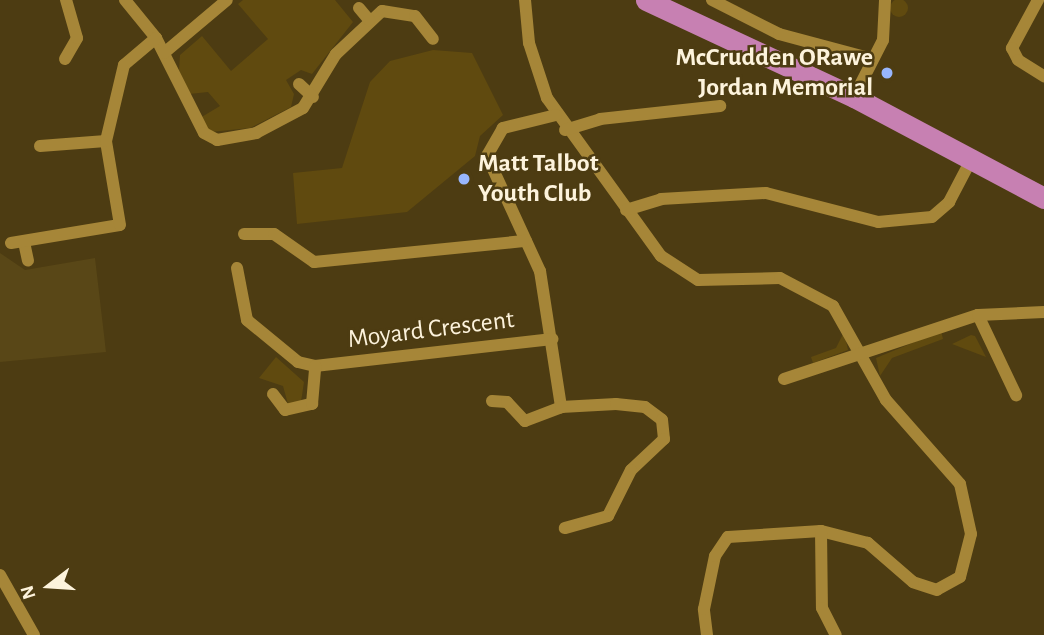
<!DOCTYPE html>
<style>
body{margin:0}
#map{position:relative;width:1044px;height:635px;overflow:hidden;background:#4d3c12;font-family:"Alegreya Sans",sans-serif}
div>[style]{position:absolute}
.built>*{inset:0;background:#594717}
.green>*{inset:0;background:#604a0f}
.round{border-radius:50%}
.minor>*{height:12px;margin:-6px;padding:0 6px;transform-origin:6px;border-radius:6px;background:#a68638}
.trunk>*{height:21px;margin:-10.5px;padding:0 10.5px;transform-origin:10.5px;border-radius:10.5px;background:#c780b2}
.dots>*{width:19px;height:19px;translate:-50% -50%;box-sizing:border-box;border:4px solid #4d3c12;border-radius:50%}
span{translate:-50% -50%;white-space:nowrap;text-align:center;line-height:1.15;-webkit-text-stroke:5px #4d3c12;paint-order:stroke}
.poi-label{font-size:26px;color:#fdf3dc;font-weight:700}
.right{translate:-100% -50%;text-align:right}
.left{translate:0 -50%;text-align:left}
.street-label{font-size:26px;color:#fdf3dc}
.north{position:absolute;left:14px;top:551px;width:70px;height:70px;-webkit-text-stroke:5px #4d3c12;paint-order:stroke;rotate:253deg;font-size:19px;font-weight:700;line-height:28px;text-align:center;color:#fdf3dc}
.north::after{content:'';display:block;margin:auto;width:24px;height:32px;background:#fdf3dc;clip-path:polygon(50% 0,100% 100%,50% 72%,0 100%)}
</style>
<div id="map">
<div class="built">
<i style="clip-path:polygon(0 253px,25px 270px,95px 258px,106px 352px,0 362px)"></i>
</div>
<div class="green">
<i class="round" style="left:890px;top:-1px;width:18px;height:18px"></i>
<i style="clip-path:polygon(243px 0,335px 0,353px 22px,312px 74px,301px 70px,286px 80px,294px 94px,291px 107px,250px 128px,210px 132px,200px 118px,220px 106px,208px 92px,189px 94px,179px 71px,180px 55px,202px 36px,231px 71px,268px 39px,238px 4px)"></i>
<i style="clip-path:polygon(433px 50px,472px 53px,503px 115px,480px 136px,475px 156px,407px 212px,297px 224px,293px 173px,342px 168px,370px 82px,390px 61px)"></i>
<i style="clip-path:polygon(941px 331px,943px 339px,892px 358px,880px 376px,876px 358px)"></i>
<i style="clip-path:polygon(844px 332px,848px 350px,813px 363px,811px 357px,836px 348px)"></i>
<i style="clip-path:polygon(975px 336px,986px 357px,952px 344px,971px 335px)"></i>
<i style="clip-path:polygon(276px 357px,304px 382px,301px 402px,288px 404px,283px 386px,259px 378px)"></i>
</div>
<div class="minor">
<i style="left:125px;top:0;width:49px;rotate:50.8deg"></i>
<i style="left:156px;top:38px;width:106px;rotate:63.2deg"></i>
<i style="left:204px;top:133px;width:15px;rotate:28deg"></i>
<i style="left:217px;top:140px;width:40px;rotate:-10deg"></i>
<i style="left:256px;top:133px;width:53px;rotate:-28deg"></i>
<i style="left:303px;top:108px;width:63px;rotate:-58.6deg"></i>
<i style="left:336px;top:54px;width:63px;rotate:-43.1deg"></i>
<i style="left:382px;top:11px;width:33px;rotate:9deg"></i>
<i style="left:415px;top:16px;width:29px;rotate:52deg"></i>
<i style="left:525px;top:0;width:43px;rotate:84.7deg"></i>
<i style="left:529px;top:43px;width:58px;rotate:71.9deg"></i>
<i style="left:547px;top:98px;width:195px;rotate:54.2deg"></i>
<i style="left:661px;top:256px;width:44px;rotate:33deg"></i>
<i style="left:698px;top:280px;width:82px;rotate:-1.4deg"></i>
<i style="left:780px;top:278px;width:60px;rotate:27.8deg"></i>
<i style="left:833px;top:306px;width:108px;rotate:60.6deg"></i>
<i style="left:886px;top:400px;width:112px;rotate:48.6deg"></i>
<i style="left:960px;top:484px;width:51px;rotate:77.6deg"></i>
<i style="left:971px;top:534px;width:44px;rotate:104.3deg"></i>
<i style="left:960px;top:577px;width:26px;rotate:151deg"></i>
<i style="left:937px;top:590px;width:25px;rotate:-162deg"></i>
<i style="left:913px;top:582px;width:60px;rotate:-139.1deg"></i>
<i style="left:868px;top:543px;width:49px;rotate:-165.7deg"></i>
<i style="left:712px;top:0;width:75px;rotate:26.9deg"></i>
<i style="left:779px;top:34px;width:96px;rotate:15deg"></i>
<i style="left:1038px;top:0;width:55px;rotate:118.4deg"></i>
<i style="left:1012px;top:48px;width:13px;rotate:63deg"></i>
<i style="left:1018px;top:60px;width:31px;rotate:32deg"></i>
<i style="left:359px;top:8px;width:16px;rotate:50deg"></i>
<i style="left:164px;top:53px;width:82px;rotate:-40.1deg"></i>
<i style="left:65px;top:59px;width:24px;rotate:-60deg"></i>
<i style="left:77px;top:38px;width:40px;rotate:-106deg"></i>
<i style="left:299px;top:84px;width:19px;rotate:43deg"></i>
<i style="left:854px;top:97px;width:64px;rotate:-63deg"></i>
<i style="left:883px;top:40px;width:40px;rotate:-87.1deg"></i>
<i style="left:556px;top:115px;width:55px;rotate:166.2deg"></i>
<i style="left:503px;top:128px;width:32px;rotate:120deg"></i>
<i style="left:487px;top:156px;width:127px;rotate:65.3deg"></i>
<i style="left:540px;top:271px;width:138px;rotate:81.2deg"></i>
<i style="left:565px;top:130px;width:37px;rotate:-17deg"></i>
<i style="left:600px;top:119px;width:121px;rotate:-6.2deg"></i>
<i style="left:40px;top:146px;width:66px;rotate:-4.3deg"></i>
<i style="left:626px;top:210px;width:37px;rotate:-17deg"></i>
<i style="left:661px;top:199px;width:105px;rotate:-3.3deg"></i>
<i style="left:766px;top:193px;width:116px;rotate:14.5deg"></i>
<i style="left:878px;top:222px;width:54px;rotate:-5.3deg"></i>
<i style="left:932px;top:217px;width:23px;rotate:-41deg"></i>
<i style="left:949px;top:202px;width:52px;rotate:-62.4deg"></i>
<i style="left:244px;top:234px;width:30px"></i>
<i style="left:274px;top:234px;width:49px;rotate:35deg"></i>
<i style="left:314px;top:262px;width:213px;rotate:-5.7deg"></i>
<i style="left:24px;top:242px;width:19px;rotate:78deg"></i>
<i style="left:11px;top:243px;width:110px;rotate:-9.4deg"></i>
<i style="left:120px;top:225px;width:85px;rotate:-99.5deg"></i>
<i style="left:106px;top:141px;width:78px;rotate:-76.7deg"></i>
<i style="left:124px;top:65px;width:42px;rotate:-40.2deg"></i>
<i style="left:237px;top:268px;width:53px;rotate:79.1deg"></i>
<i style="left:247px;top:320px;width:66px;rotate:39.5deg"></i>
<i style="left:298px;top:362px;width:17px;rotate:13deg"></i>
<i style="left:315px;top:366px;width:239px;rotate:-6.5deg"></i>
<i style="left:978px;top:315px;width:89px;rotate:64.6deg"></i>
<i style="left:784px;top:379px;width:204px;rotate:-18.3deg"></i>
<i style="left:978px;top:315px;width:66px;rotate:-2.6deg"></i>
<i style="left:273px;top:394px;width:20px;rotate:53deg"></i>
<i style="left:285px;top:410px;width:28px;rotate:-13deg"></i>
<i style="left:312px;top:404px;width:38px;rotate:-85deg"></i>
<i style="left:492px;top:401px;width:15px;rotate:4deg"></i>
<i style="left:507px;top:402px;width:26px;rotate:47deg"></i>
<i style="left:525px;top:421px;width:39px;rotate:-21deg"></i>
<i style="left:561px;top:407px;width:55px;rotate:-3.1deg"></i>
<i style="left:616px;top:404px;width:29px;rotate:6deg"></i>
<i style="left:645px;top:407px;width:21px;rotate:37deg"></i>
<i style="left:662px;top:420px;width:19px;rotate:84deg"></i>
<i style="left:664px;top:439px;width:45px;rotate:136.8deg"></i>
<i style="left:631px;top:470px;width:51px;rotate:116.6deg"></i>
<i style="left:608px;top:516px;width:45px;rotate:164.4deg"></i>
<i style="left:0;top:575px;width:69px;rotate:60.5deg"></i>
<i style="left:707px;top:635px;width:26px;rotate:-97deg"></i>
<i style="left:704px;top:609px;width:54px;rotate:-78.3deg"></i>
<i style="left:715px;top:556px;width:23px;rotate:-56deg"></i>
<i style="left:728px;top:537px;width:93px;rotate:-3.7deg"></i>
<i style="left:821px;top:531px;width:77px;rotate:89.3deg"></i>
<i style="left:822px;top:608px;width:30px;rotate:63deg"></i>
</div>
<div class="trunk">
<i style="left:646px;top:0;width:230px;rotate:25deg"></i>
<i style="left:854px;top:97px;width:215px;rotate:28deg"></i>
</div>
<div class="dots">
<i style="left:887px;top:73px;background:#98b6fd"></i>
<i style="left:464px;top:179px;background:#98b6fd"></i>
</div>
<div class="poi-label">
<span class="right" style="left:873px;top:73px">McCrudden ORawe<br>Jordan Memorial</span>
<span class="left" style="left:478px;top:179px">Matt Talbot<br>Youth Club</span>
</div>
<div class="street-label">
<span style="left:431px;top:330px;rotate:-7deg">Moyard Crescent</span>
</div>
<div class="north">N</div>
</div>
